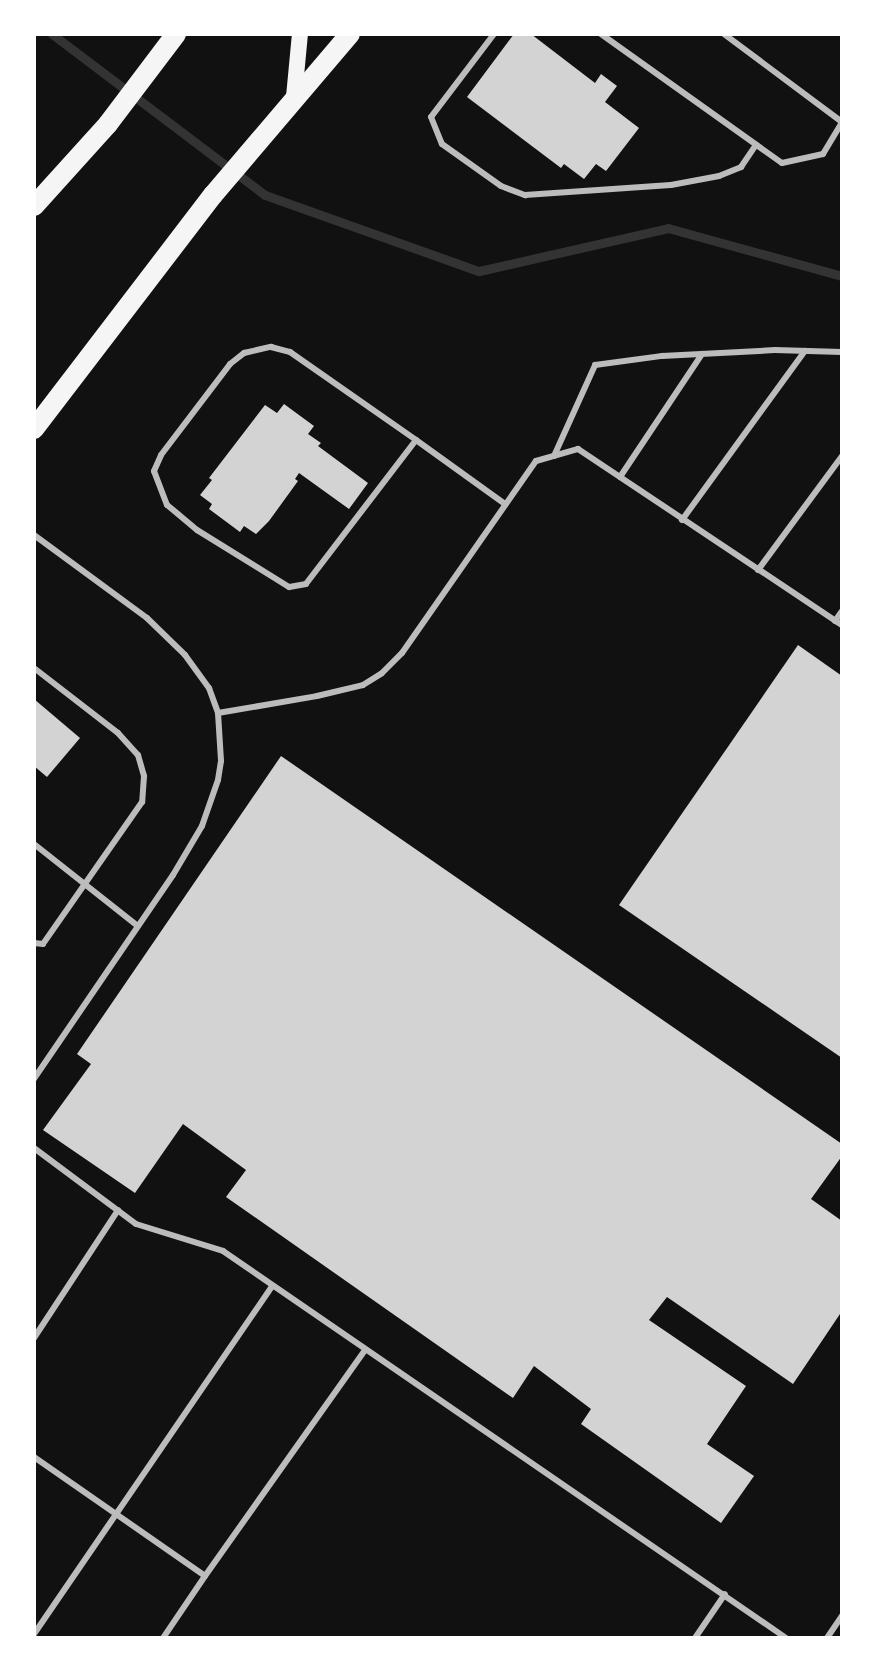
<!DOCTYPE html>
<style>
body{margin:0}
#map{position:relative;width:876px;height:1672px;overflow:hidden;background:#111;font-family:Ubuntu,sans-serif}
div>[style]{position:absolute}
.stream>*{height:9px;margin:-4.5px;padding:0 4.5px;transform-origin:4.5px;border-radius:4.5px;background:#333}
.building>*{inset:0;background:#d3d3d3}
.service>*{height:6px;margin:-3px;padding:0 3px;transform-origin:3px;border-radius:3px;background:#bcbcbc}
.secondary>*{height:16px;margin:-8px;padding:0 8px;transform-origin:8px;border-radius:8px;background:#f5f5f5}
.primary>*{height:20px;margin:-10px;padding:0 10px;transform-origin:10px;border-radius:10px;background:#f5f5f5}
span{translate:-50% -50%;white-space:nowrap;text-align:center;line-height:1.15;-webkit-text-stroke:7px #fff;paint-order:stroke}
.frame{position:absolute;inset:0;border:36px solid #fff;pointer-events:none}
</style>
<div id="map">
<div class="stream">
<i style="left:52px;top:34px;width:267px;rotate:37.1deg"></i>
<i style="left:265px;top:195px;width:227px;rotate:19.6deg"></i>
<i style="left:479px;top:271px;width:194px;rotate:-12.8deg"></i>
<i style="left:668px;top:228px;width:180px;rotate:15.4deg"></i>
</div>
<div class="building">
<i style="clip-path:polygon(514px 34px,531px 34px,595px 83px,601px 74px,617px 86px,605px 102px,639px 128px,606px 171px,596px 164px,584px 179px,564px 164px,561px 168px,467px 97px)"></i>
<i style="clip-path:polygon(284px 404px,314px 426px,308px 434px,321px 443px,318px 446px,368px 483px,349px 509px,299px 473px,295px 479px,298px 481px,269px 521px,256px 534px,244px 526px,240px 532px,209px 509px,212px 504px,200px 495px,212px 480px,209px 478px,265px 405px,277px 413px)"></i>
<i style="clip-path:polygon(798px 645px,842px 676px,842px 1058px,619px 905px)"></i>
<i style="clip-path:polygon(34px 699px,80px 738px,47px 777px,34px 766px)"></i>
<i style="clip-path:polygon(281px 756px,842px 1144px,842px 1156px,811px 1199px,842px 1221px,842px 1311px,793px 1384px,667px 1297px,649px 1320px,746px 1386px,707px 1444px,754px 1476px,721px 1523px,581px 1424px,591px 1409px,534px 1366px,513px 1398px,226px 1197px,246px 1170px,183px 1124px,135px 1193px,43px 1130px,91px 1064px,77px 1054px)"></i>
</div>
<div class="service">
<i style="left:494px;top:34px;width:104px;rotate:127.2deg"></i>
<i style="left:431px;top:117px;width:29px;rotate:68deg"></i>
<i style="left:442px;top:144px;width:72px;rotate:35.4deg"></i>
<i style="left:501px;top:186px;width:26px;rotate:21deg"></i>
<i style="left:525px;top:195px;width:146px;rotate:-3.9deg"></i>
<i style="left:671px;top:185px;width:49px;rotate:-10.6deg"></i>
<i style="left:719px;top:176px;width:24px;rotate:-22deg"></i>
<i style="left:741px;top:167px;width:27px;rotate:-56deg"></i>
<i style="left:601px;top:34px;width:222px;rotate:35.5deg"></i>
<i style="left:782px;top:163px;width:42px;rotate:-12.4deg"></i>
<i style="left:823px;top:154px;width:37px;rotate:-59deg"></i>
<i style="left:842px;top:122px;width:147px;rotate:-143.3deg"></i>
<i style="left:416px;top:440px;width:181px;rotate:127.4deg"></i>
<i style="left:306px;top:584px;width:17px;rotate:170deg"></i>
<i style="left:289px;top:587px;width:108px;rotate:-148.2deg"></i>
<i style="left:197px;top:530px;width:39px;rotate:-140deg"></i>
<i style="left:167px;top:505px;width:36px;rotate:-111deg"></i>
<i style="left:154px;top:471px;width:17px;rotate:-66deg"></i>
<i style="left:161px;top:455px;width:114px;rotate:-52.8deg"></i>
<i style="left:230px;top:364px;width:18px;rotate:-38deg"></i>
<i style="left:244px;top:353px;width:28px;rotate:-13deg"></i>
<i style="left:271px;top:347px;width:20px;rotate:15deg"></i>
<i style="left:290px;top:352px;width:154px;rotate:34.9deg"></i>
<i style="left:416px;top:440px;width:110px;rotate:35.7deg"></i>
<i style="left:554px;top:456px;width:100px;rotate:-65.7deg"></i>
<i style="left:595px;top:365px;width:68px;rotate:-7.7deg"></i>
<i style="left:662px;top:356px;width:113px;rotate:-3deg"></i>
<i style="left:775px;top:350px;width:67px;rotate:1.7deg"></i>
<i style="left:620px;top:477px;width:148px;rotate:-56.3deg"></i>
<i style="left:682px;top:520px;width:209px;rotate:-54deg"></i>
<i style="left:34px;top:535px;width:140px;rotate:36.3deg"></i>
<i style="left:147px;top:618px;width:53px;rotate:44.2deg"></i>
<i style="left:185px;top:655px;width:41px;rotate:54deg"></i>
<i style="left:209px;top:688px;width:27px;rotate:70deg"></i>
<i style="left:218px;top:713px;width:48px;rotate:86.4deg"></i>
<i style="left:221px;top:761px;width:19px;rotate:99deg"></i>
<i style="left:218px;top:780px;width:49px;rotate:109.2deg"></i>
<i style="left:202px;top:826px;width:57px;rotate:120.6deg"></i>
<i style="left:173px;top:875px;width:247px;rotate:124.3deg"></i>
<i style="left:758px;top:570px;width:142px;rotate:-53.6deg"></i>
<i style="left:835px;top:621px;width:12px;rotate:-55deg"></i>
<i style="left:34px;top:668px;width:106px;rotate:37.7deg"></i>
<i style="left:118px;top:733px;width:30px;rotate:48deg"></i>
<i style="left:138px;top:755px;width:22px;rotate:74deg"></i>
<i style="left:144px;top:776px;width:26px;rotate:94deg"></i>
<i style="left:142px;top:802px;width:173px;rotate:124.9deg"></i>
<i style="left:43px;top:944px;width:9px;rotate:-174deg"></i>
<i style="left:218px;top:713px;width:100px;rotate:-9.7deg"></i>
<i style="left:317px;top:696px;width:47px;rotate:-13.4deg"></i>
<i style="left:363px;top:685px;width:22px;rotate:-32deg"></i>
<i style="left:382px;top:673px;width:28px;rotate:-45deg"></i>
<i style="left:402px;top:653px;width:234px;rotate:-55.1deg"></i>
<i style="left:536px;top:461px;width:44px;rotate:-15.9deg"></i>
<i style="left:578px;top:449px;width:317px;rotate:33.7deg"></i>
<i style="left:34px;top:844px;width:132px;rotate:38.3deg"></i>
<i style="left:34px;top:1148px;width:127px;rotate:36.7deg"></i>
<i style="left:136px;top:1224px;width:91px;rotate:17.2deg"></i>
<i style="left:223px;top:1251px;width:683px;rotate:34.5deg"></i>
<i style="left:34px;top:1338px;width:153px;rotate:-56.7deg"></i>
<i style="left:34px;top:1457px;width:208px;rotate:34.8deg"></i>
<i style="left:205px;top:1576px;width:75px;rotate:124.1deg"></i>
<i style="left:205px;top:1576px;width:277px;rotate:-54.7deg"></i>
<i style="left:34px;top:1634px;width:422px;rotate:-55.6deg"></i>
<i style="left:695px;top:1638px;width:53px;rotate:-55.7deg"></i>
<i style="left:827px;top:1638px;width:27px;rotate:-56deg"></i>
</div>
<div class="secondary">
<i style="left:294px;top:97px;width:63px;rotate:-84.6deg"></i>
</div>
<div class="primary">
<i style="left:34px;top:206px;width:110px;rotate:-47.9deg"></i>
<i style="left:108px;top:124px;width:113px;rotate:-52.9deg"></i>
<i style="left:34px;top:429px;width:295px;rotate:-52.6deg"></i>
<i style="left:213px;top:195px;width:211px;rotate:-49.6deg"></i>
</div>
<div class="frame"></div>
</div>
